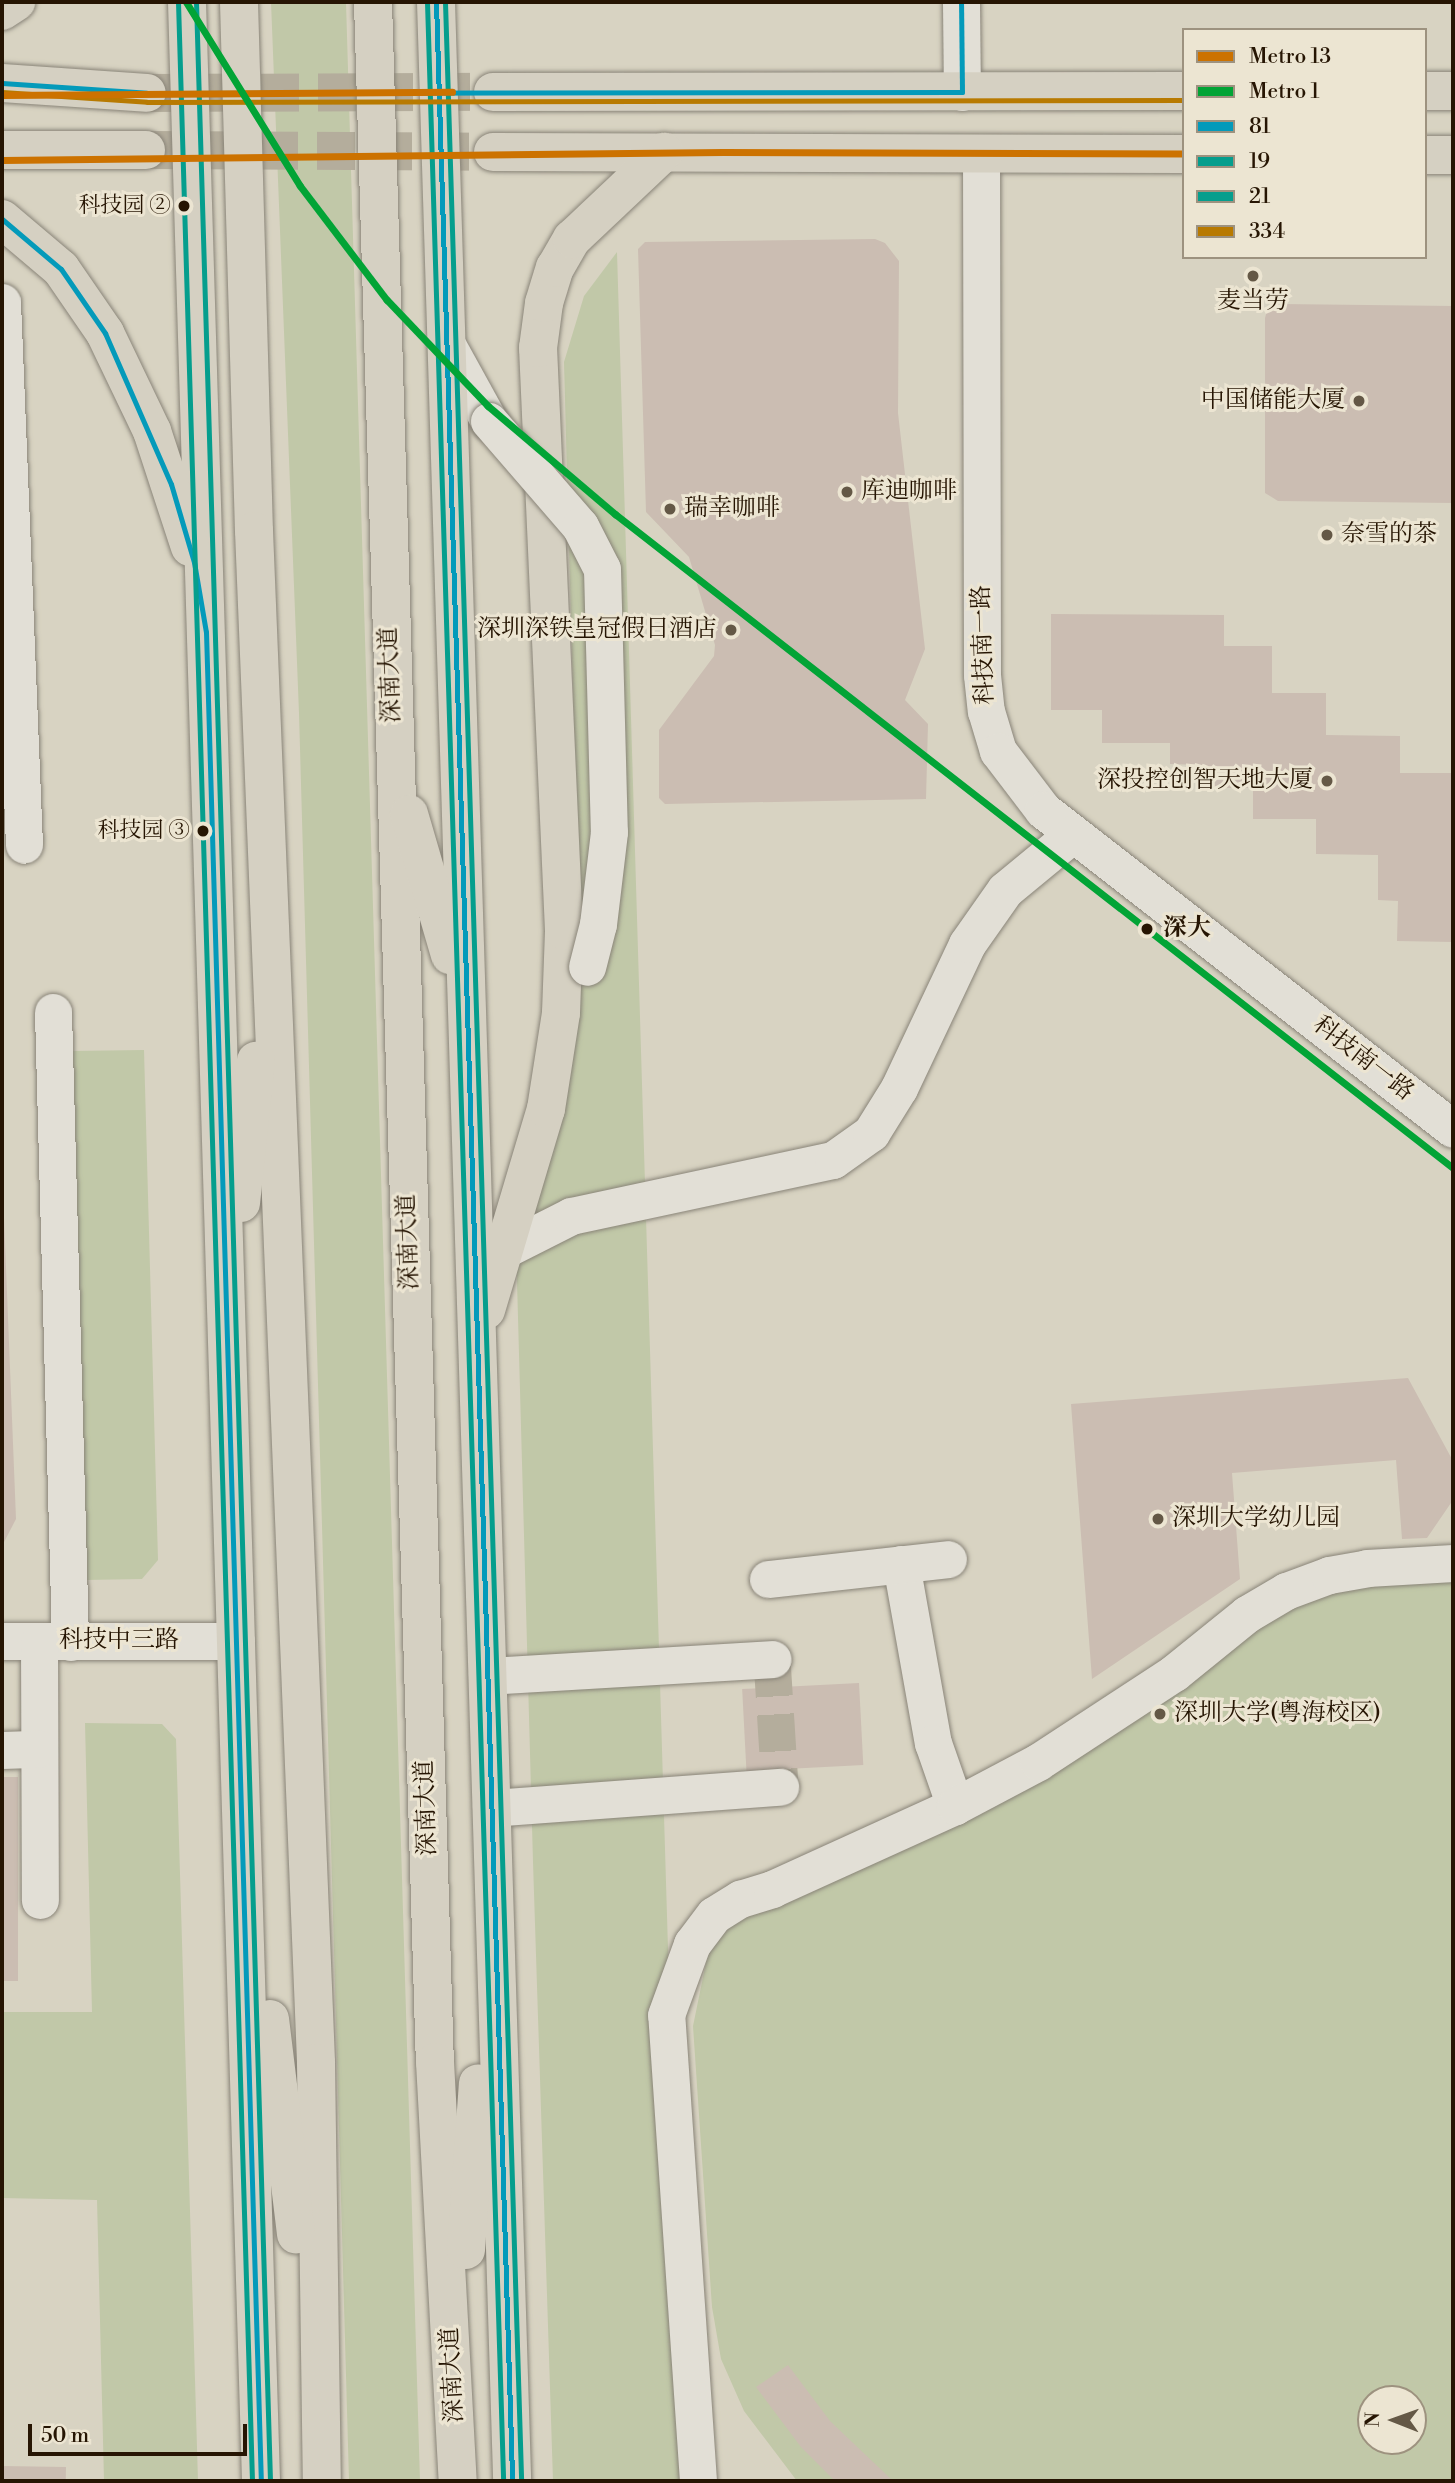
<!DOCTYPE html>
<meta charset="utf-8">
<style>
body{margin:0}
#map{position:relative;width:1455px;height:2483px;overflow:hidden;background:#d8d3c2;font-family:"Libre Bodoni","Noto Serif SC",serif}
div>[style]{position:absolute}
.green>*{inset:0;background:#c1c8a8}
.building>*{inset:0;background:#cbbdb2;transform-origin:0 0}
.minor-tunnel>*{height:37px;margin-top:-18.5px;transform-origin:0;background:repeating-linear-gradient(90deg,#b4ad9c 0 37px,transparent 0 55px)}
.major-tunnel>*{height:38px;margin-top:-19px;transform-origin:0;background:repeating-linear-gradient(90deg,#b4ad9c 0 38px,transparent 0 57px)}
.roads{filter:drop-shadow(0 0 2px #898478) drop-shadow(0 0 2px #898478)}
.minor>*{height:37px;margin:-18.5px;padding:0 18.5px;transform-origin:18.5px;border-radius:18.5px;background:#e2dfd6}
.major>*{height:38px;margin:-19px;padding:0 19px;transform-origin:19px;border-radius:19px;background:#d5d0c2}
.bridges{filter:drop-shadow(0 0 2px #898478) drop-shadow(0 0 2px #898478)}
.minor-bridge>*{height:37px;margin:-18.5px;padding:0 18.5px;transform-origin:18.5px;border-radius:18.5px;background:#e2dfd6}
.bus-1>*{height:5px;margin:-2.5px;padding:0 2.5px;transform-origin:2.5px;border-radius:2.5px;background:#049aba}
.bus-2>*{height:5px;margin:-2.5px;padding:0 2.5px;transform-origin:2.5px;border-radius:2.5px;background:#059e8d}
.bus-3>*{height:5px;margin:-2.5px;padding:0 2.5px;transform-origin:2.5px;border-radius:2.5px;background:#059e8d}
.bus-4>*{height:5px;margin:-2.5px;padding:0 2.5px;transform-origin:2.5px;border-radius:2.5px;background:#b87a01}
.metro-1>*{height:7px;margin:-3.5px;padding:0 3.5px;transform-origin:3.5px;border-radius:3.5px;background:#cc7200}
.metro-2>*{height:7px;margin:-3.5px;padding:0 3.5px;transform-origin:3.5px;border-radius:3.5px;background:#02a436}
.dots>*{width:19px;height:19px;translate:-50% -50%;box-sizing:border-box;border:4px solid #ece5d2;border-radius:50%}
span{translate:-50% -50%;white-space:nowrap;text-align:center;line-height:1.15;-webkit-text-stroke:6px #ece5d2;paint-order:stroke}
.bus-label{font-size:22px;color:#261503}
.right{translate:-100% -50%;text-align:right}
.poi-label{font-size:24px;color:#261503}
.left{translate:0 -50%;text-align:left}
.street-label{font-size:24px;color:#261503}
.stop-label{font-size:24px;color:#261503;font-weight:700}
.frame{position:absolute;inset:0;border:4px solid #261503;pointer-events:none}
.legend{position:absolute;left:1182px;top:28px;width:245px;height:231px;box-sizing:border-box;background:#ece5d2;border:2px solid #9d927f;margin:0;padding:9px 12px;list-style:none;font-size:21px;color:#261503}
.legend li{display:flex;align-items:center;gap:14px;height:35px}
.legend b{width:35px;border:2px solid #9d927f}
.north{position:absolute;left:1357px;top:2385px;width:70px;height:70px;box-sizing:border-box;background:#ece5d2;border:2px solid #9d927f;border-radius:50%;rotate:271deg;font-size:19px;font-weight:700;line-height:28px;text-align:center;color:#261503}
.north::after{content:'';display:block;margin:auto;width:24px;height:32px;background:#645846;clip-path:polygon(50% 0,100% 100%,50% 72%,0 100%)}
.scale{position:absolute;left:28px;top:2424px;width:219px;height:32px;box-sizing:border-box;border:4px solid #261503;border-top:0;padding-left:9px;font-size:21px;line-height:24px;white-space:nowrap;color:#261503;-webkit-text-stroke:5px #ece5d2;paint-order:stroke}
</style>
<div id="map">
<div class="green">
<i style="clip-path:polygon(271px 2px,346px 2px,420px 2481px,349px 2481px,299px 713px)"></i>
<i style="clip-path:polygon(617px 252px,684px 2481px,553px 2481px,533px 1862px,516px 1245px,578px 878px,564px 362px,584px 296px)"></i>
<i style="clip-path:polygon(144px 1050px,158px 1560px,142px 1579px,85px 1580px,71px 1051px)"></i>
<i style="clip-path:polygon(evenodd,1453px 1578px,1453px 2481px,797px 2481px,744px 2411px,721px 2359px,712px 2307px,693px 2026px,709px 1948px,726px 1924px,1346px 1579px,1453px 1578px,1371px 2399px,1413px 2399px,1413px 2441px,1371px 2441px,1371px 2399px)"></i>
<i style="clip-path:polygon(85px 1723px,162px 1724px,176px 1739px,198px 2481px,104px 2481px,97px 2200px,2px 2198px,2px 2012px,92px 2012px)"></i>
</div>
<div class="building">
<i style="clip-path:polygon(875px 239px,885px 243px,899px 261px,898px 413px,925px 649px,905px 700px,928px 724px,926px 799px,665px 804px,659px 798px,659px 730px,714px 656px,715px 645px,689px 557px,646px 512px,638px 249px,645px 242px)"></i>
<i style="clip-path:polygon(1280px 304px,1453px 306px,1453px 503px,1278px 501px,1265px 493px,1265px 318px,1267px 311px)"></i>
<i style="clip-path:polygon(1051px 614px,1224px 615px,1224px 646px,1272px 646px,1272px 693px,1326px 693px,1326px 735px,1400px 736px,1400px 773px,1453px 773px,1453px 942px,1397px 941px,1398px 901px,1378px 900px,1378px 855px,1316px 854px,1316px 819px,1253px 819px,1253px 788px,1201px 788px,1201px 765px,1170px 764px,1170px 743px,1102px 743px,1102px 710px,1051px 710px)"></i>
<i style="clip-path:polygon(2px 1167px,16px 1519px,2px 1546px)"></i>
<i style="clip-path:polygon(1408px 1378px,1453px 1461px,1453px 1500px,1427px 1538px,1402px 1539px,1396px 1460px,1232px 1473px,1240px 1579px,1092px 1679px,1071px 1404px)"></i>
<i style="left:859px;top:1683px;width:82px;height:117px;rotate:87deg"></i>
<i style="left:2px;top:1777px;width:16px;height:204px"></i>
<i style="clip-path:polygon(788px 2365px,830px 2421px,893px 2481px,835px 2481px,801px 2447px,756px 2387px)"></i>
<i style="left:2px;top:2466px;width:64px;height:15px;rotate:1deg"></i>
</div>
<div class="minor-tunnel">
<i style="left:772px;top:1659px;width:128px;rotate:86.4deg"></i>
</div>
<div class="major-tunnel">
<i style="left:147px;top:93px;width:346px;rotate:-0.2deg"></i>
<i style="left:146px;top:150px;width:347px;rotate:0.3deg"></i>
</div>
<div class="roads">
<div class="minor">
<i style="left:961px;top:2px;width:90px;rotate:89.4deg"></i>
<i style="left:981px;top:153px;width:522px;rotate:89.89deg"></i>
<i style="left:982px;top:675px;width:36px;rotate:84deg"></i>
<i style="left:986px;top:711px;width:42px;rotate:73.3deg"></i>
<i style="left:998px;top:751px;width:74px;rotate:52.7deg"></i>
<i style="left:1043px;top:810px;width:519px;rotate:37.88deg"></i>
<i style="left:2px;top:302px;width:543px;rotate:87.68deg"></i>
<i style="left:446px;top:343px;width:89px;rotate:61.1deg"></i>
<i style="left:53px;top:1012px;width:630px;rotate:88.45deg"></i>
<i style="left:504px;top:1250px;width:75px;rotate:-26.9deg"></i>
<i style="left:571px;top:1216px;width:268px;rotate:-12.1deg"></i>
<i style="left:833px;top:1160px;width:47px;rotate:-35.4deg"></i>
<i style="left:871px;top:1133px;width:53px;rotate:-58.1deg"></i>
<i style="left:899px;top:1088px;width:159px;rotate:-64.7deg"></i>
<i style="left:967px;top:944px;width:66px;rotate:-54.9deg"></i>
<i style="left:1005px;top:890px;width:88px;rotate:-39.5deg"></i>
<i style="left:901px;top:1564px;width:182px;rotate:79.9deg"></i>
<i style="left:933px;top:1743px;width:67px;rotate:70.8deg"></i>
<i style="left:768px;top:1579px;width:181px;rotate:-6.3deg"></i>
<i style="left:2px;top:1641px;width:234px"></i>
<i style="left:39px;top:1641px;width:259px;rotate:89.8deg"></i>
<i style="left:487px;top:1676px;width:286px;rotate:-3.4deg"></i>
<i style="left:2px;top:1750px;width:37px;rotate:-2deg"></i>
<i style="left:491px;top:1808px;width:290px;rotate:-4.2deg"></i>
<i style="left:698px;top:2481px;width:467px;rotate:-93.9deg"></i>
<i style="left:666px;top:2015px;width:76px;rotate:-69.9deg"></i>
<i style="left:692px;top:1944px;width:36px;rotate:-53deg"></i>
<i style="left:714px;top:1915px;width:31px;rotate:-32deg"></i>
<i style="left:740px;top:1899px;width:34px;rotate:-17deg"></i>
<i style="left:772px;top:1889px;width:201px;rotate:-24.4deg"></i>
<i style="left:955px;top:1806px;width:94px;rotate:-27.9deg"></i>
<i style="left:1038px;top:1762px;width:163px;rotate:-33.2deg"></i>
<i style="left:1174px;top:1673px;width:94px;rotate:-38.9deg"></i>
<i style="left:1247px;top:1614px;width:45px;rotate:-30.5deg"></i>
<i style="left:1286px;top:1591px;width:46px;rotate:-20.4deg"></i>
<i style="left:1329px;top:1575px;width:39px;rotate:-10deg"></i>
<i style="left:1367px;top:1568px;width:86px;rotate:-3.3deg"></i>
</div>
<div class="major">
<i style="left:187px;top:2px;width:2480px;rotate:88.29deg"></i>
<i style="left:239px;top:2px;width:529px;rotate:88.38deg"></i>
<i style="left:254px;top:531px;width:1533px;rotate:87.68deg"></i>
<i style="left:316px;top:2063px;width:418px;rotate:89.2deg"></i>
<i style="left:373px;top:2px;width:2061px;rotate:88.28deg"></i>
<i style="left:435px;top:2062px;width:420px;rotate:86.9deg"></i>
<i style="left:436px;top:2px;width:2480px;rotate:88.24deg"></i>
<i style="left:2px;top:11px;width:17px;rotate:-33deg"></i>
<i style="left:2px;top:83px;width:145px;rotate:3.9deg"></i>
<i style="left:1425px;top:91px;width:28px"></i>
<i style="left:493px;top:92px;width:691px;rotate:-0.08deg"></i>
<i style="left:2px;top:150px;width:144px"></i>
<i style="left:493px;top:152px;width:691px;rotate:0.17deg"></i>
<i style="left:1425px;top:155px;width:28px"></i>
<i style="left:2px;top:219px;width:77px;rotate:40.3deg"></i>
<i style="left:61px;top:269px;width:78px;rotate:55.5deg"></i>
<i style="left:105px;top:333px;width:109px;rotate:64.4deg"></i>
<i style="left:152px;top:431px;width:122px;rotate:71.9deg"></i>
<i style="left:409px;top:814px;width:147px;rotate:73.8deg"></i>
<i style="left:241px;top:1203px;width:143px;rotate:-84deg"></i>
<i style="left:486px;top:1310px;width:210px;rotate:-73.4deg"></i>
<i style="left:546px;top:1109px;width:97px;rotate:-81.1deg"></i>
<i style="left:561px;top:1013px;width:82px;rotate:-87.9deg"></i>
<i style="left:564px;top:931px;width:584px;rotate:-92.55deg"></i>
<i style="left:538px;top:348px;width:45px;rotate:-82.4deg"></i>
<i style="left:544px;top:303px;width:37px;rotate:-73deg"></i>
<i style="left:555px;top:268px;width:34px;rotate:-60deg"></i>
<i style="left:572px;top:239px;width:127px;rotate:-43.4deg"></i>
<i style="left:270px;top:2019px;width:217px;rotate:83.1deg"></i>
<i style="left:466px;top:2250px;width:167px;rotate:-85.9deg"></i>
</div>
</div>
<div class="bridges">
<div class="minor-bridge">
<i style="left:489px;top:421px;width:139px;rotate:49.1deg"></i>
<i style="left:580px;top:526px;width:48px;rotate:62.9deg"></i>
<i style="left:602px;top:569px;width:263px;rotate:88.5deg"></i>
<i style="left:609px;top:832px;width:93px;rotate:96.8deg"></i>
<i style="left:598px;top:924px;width:44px;rotate:104.3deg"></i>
</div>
</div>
<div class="bus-1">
<i style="left:436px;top:2px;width:2480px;rotate:88.24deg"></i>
<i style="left:2px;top:83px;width:145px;rotate:3.9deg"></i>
<i style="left:147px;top:93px;width:815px;rotate:-0.07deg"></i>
<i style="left:962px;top:92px;width:90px;rotate:-90.6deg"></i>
<i style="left:2px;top:219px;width:77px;rotate:40.3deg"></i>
<i style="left:61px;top:269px;width:78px;rotate:55.5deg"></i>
<i style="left:105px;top:333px;width:165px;rotate:66.4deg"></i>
<i style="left:171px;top:484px;width:81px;rotate:73.6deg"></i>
<i style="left:194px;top:562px;width:71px;rotate:80.3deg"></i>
<i style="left:206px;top:632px;width:1850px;rotate:88.3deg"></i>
</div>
<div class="bus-2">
<i style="left:178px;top:2px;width:2480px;rotate:88.29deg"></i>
<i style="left:427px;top:2px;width:2480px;rotate:88.24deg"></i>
</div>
<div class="bus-3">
<i style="left:196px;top:2px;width:2480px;rotate:88.29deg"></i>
<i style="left:445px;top:2px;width:2480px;rotate:88.24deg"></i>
</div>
<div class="bus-4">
<i style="left:2px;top:92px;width:145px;rotate:3.9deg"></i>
<i style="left:147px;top:102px;width:1037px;rotate:-0.11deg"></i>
<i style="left:2px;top:159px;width:184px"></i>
</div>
<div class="metro-1">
<i style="left:2px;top:95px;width:450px;rotate:-0.4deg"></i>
<i style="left:2px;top:160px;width:721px;rotate:-0.64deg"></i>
<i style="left:723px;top:152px;width:461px;rotate:0.2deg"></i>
</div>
<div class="metro-2">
<i style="left:186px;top:2px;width:216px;rotate:58.2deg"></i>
<i style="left:300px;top:186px;width:143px;rotate:52.7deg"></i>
<i style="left:387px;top:300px;width:146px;rotate:46.4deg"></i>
<i style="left:488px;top:406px;width:167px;rotate:40.4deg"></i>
<i style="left:615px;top:514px;width:1063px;rotate:37.97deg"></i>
</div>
<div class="dots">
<i style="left:184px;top:206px;background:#261503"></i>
<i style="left:1253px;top:276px;background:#645846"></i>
<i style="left:1359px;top:401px;background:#645846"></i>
<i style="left:847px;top:492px;background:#645846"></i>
<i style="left:670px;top:509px;background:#645846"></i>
<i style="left:1327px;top:535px;background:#645846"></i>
<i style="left:731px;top:630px;background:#645846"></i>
<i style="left:1327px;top:781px;background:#645846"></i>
<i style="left:203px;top:831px;background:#261503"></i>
<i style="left:1147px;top:929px;background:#261503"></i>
<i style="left:1158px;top:1519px;background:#645846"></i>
<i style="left:1160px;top:1714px;background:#645846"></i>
</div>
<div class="bus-label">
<span class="right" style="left:171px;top:206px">科技园 ②</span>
<span class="right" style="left:190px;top:831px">科技园 ③</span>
</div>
<div class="poi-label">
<span style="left:1253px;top:302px">麦当劳</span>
<span class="right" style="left:1345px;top:401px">中国储能大厦</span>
<span class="left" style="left:861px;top:492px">库迪咖啡</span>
<span class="left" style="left:684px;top:509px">瑞幸咖啡</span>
<span class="left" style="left:1341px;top:535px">奈雪的茶</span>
<span class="right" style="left:717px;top:630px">深圳深铁皇冠假日酒店</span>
<span class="right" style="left:1313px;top:781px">深投控创智天地大厦</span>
<span class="left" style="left:1172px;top:1519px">深圳大学幼儿园</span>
<span class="left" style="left:1174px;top:1714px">深圳大学(粤海校区)</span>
</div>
<div class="street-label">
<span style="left:984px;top:645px;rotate:-92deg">科技南一路</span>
<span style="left:391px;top:675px;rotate:-92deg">深南大道</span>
<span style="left:1363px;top:1059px;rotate:38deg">科技南一路</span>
<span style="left:409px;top:1242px;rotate:-92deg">深南大道</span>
<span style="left:119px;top:1641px">科技中三路</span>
<span style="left:427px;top:1808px;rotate:-92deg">深南大道</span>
<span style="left:453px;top:2375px;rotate:-93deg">深南大道</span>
</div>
<div class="stop-label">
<span class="left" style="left:1163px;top:929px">深大</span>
</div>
<div class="frame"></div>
<ul class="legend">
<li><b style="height:9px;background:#cc7200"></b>Metro 13</li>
<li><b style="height:9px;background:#02a436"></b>Metro 1</li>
<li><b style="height:9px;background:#049aba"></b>81</li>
<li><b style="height:9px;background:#059e8d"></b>19</li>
<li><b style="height:9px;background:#059e8d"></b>21</li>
<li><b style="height:9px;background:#b87a01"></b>334</li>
</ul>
<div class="north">N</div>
<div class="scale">50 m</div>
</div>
